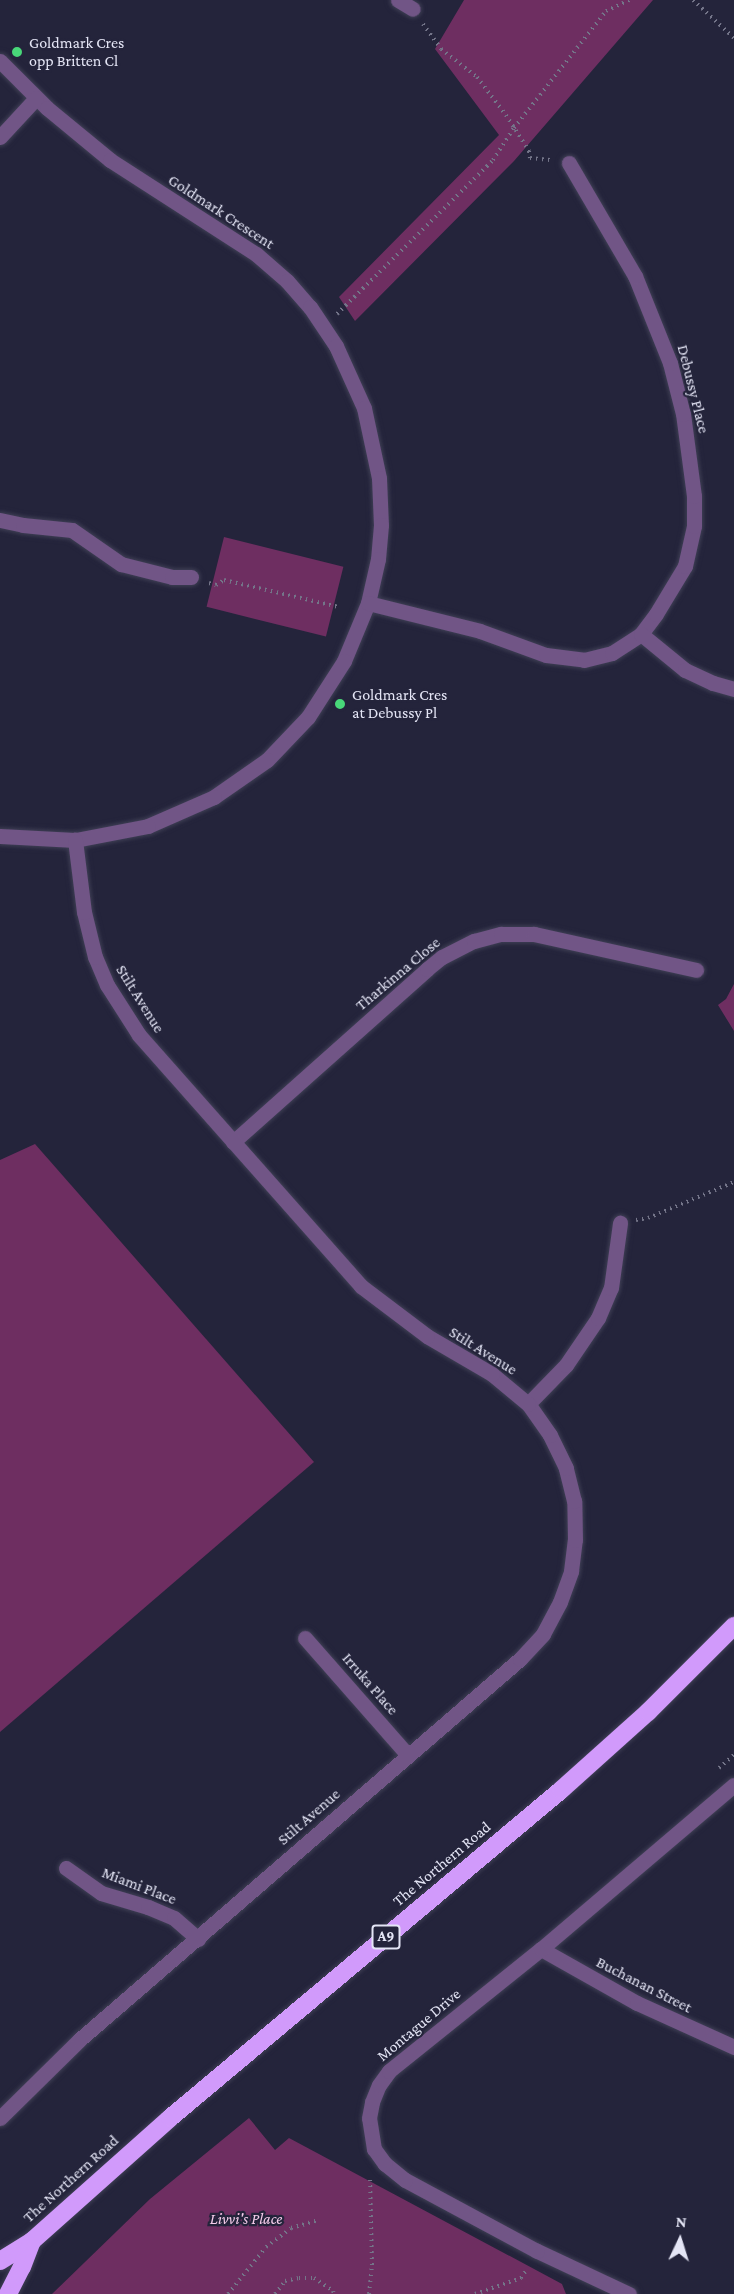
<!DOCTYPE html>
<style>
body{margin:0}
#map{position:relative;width:734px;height:2294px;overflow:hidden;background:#24243b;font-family:"Crimson Pro",serif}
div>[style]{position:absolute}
.green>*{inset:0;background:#6e2e61;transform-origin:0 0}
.path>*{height:4px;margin-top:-2px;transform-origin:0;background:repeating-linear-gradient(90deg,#747589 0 1.5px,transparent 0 6px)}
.roads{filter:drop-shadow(0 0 2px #3f3f55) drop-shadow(0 0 2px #3f3f55)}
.minor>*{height:15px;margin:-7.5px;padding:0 7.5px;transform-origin:7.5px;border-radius:7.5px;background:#715586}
.highway>*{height:18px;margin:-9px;padding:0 9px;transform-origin:9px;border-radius:9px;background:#d19afb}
.dots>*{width:16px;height:16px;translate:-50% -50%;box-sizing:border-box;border:3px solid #24243b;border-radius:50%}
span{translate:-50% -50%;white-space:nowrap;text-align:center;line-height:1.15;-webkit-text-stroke:4.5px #24243b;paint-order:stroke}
.shield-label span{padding:2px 4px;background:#24243b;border:2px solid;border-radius:4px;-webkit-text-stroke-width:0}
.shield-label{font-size:15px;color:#e4e5f5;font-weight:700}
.poi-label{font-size:16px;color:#e4e5f5}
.left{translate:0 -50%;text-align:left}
.street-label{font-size:16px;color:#e4e5f5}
.park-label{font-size:16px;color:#f5ccea;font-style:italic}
.north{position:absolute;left:650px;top:2210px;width:60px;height:60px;-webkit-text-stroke:4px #24243b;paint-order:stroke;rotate:4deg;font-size:16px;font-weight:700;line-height:24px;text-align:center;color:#e4e5f5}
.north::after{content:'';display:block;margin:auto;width:21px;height:27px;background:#e4e5f5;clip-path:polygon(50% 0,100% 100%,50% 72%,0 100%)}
</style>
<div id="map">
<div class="green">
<i style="clip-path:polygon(464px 0,653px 0,514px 161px,355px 321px,339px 297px,499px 135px,435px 49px)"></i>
<i style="left:224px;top:537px;width:123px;height:72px;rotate:14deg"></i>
<i style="clip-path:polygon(734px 984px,734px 1031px,718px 1005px,726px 999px)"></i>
<i style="clip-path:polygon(35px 1144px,314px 1462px,0 1732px,0 1160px)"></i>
<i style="clip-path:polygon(249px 2118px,275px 2150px,289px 2138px,562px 2284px,566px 2294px,52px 2294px,150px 2199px)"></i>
</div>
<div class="path">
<i style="left:693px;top:0;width:56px;rotate:42.8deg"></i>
<i style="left:423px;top:24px;width:31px;rotate:54deg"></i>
<i style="left:441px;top:49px;width:46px;rotate:37.9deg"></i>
<i style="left:477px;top:77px;width:48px;rotate:52.7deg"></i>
<i style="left:506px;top:115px;width:43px;rotate:57.4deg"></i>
<i style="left:529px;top:151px;width:7px;rotate:82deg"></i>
<i style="left:530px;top:158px;width:20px;rotate:6deg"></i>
<i style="left:337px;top:314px;width:219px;rotate:-44.6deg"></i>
<i style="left:493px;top:160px;width:38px;rotate:-57deg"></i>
<i style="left:514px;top:128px;width:149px;rotate:-51.8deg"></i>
<i style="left:606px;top:11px;width:26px;rotate:-25deg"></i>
<i style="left:209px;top:583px;width:7px;rotate:16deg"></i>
<i style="left:216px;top:585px;width:9px;rotate:-32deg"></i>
<i style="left:224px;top:580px;width:118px;rotate:13.2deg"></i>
<i style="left:636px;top:1220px;width:12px;rotate:-9deg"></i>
<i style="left:648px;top:1218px;width:93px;rotate:-22.7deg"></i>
<i style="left:719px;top:1768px;width:20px;rotate:-41deg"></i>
<i style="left:228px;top:2294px;width:60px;rotate:-51deg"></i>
<i style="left:266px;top:2247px;width:31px;rotate:-37deg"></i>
<i style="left:291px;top:2228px;width:29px;rotate:-16deg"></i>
<i style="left:275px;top:2294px;width:16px;rotate:-52deg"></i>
<i style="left:285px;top:2281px;width:14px;rotate:-12deg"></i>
<i style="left:299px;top:2278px;width:15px"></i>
<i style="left:314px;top:2278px;width:23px;rotate:34deg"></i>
<i style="left:333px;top:2291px;width:3px;rotate:72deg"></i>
<i style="left:369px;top:2294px;width:29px;rotate:-84deg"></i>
<i style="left:372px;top:2265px;width:85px;rotate:-91.3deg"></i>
<i style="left:475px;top:2294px;width:49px;rotate:-19.2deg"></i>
<i style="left:521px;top:2278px;width:11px;rotate:-56deg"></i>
</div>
<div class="roads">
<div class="minor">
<i style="left:398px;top:0;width:17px;rotate:31deg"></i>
<i style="left:0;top:61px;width:66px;rotate:45deg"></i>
<i style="left:47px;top:108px;width:82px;rotate:39.5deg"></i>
<i style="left:110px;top:160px;width:174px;rotate:32.8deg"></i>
<i style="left:256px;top:254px;width:41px;rotate:41.1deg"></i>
<i style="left:287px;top:281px;width:35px;rotate:49deg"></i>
<i style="left:310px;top:307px;width:47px;rotate:56.3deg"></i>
<i style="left:336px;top:346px;width:68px;rotate:65.7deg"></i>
<i style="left:364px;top:408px;width:72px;rotate:77.9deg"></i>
<i style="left:379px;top:478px;width:47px;rotate:87.6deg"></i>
<i style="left:381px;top:525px;width:34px;rotate:95deg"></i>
<i style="left:378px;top:559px;width:45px;rotate:102.8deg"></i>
<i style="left:368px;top:603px;width:63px;rotate:112.5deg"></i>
<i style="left:344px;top:661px;width:67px;rotate:122.7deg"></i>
<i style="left:308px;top:717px;width:59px;rotate:133.6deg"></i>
<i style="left:267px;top:760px;width:65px;rotate:145.1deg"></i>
<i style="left:214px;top:797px;width:72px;rotate:156.3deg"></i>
<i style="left:148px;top:826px;width:74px;rotate:169.1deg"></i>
<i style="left:75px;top:840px;width:75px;rotate:-176.9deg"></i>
<i style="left:0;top:137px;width:53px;rotate:-47.3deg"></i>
<i style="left:0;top:520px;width:24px;rotate:12deg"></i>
<i style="left:23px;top:525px;width:49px;rotate:5.8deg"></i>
<i style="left:72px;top:530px;width:60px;rotate:34.8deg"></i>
<i style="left:121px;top:564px;width:53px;rotate:14.3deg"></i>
<i style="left:172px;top:577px;width:19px"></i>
<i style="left:368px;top:603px;width:115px;rotate:14deg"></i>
<i style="left:480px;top:631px;width:70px;rotate:20deg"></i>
<i style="left:546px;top:655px;width:38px;rotate:7deg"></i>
<i style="left:584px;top:660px;width:29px;rotate:-14deg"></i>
<i style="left:612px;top:653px;width:35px;rotate:-33deg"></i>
<i style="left:641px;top:634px;width:25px;rotate:-53deg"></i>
<i style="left:656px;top:614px;width:56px;rotate:-58.9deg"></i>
<i style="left:685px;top:566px;width:41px;rotate:-77.3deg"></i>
<i style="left:694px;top:526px;width:30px;rotate:-90deg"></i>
<i style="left:694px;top:496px;width:83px;rotate:-97.6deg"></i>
<i style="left:683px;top:414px;width:53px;rotate:-104.3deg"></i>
<i style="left:670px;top:363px;width:94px;rotate:-111.9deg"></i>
<i style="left:635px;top:276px;width:131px;rotate:-120.3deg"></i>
<i style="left:641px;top:634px;width:57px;rotate:39.3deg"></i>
<i style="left:685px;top:670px;width:31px;rotate:25deg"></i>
<i style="left:713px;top:683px;width:22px;rotate:16deg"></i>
<i style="left:233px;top:1142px;width:260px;rotate:-41.7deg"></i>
<i style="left:427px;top:969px;width:19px;rotate:-39deg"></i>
<i style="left:442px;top:957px;width:36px;rotate:-27deg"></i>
<i style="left:474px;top:941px;width:28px;rotate:-15deg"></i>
<i style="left:501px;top:934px;width:33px"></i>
<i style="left:534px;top:934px;width:166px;rotate:12.5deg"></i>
<i style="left:528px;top:1404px;width:54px;rotate:-45.7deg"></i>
<i style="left:566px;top:1365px;width:57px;rotate:-55.8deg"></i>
<i style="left:598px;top:1318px;width:33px;rotate:-67deg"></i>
<i style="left:611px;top:1288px;width:66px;rotate:-82.1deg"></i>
<i style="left:305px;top:1638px;width:154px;rotate:48.7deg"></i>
<i style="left:66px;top:1868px;width:43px;rotate:35.5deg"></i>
<i style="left:101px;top:1893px;width:49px;rotate:16.6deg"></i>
<i style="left:148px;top:1907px;width:28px;rotate:23deg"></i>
<i style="left:174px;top:1918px;width:32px;rotate:41deg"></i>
<i style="left:541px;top:1949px;width:110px;rotate:29.4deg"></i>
<i style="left:637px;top:2003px;width:107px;rotate:24.4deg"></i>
<i style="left:0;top:2118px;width:111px;rotate:-44.6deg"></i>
<i style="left:79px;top:2040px;width:583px;rotate:-40.83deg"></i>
<i style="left:520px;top:1659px;width:34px;rotate:-47deg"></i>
<i style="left:543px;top:1634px;width:36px;rotate:-62deg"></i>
<i style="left:560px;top:1602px;width:33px;rotate:-70deg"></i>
<i style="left:571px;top:1571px;width:31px;rotate:-83deg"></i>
<i style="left:575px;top:1540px;width:39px;rotate:-91deg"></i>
<i style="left:574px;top:1501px;width:34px;rotate:-104deg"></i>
<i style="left:566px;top:1468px;width:37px;rotate:-116deg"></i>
<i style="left:550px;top:1435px;width:38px;rotate:-125deg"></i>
<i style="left:528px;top:1404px;width:47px;rotate:-140.2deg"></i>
<i style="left:492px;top:1374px;width:75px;rotate:-149.7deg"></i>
<i style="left:427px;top:1336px;width:83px;rotate:-142.9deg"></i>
<i style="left:361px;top:1286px;width:335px;rotate:-131.5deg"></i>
<i style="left:139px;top:1035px;width:59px;rotate:-122.6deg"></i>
<i style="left:107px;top:985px;width:30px;rotate:-113deg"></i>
<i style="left:95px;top:957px;width:46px;rotate:-103.7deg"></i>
<i style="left:84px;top:912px;width:73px;rotate:-97.1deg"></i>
<i style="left:629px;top:2294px;width:102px;rotate:-154.9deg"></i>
<i style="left:537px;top:2251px;width:150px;rotate:-151.7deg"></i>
<i style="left:405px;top:2180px;width:26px;rotate:-141deg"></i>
<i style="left:385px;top:2164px;width:19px;rotate:-126deg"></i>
<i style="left:374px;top:2149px;width:31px;rotate:-99deg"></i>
<i style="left:369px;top:2118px;width:16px;rotate:-79deg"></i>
<i style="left:372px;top:2102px;width:18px;rotate:-68deg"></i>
<i style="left:379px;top:2085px;width:17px;rotate:-54deg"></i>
<i style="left:389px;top:2071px;width:195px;rotate:-38.8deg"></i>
<i style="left:541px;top:1949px;width:253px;rotate:-40.4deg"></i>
</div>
<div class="highway">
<i style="left:0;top:2261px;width:38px;rotate:-32deg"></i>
<i style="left:32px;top:2241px;width:185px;rotate:-41.7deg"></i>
<i style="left:170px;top:2118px;width:510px;rotate:-39.99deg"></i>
<i style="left:561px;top:1790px;width:117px;rotate:-41.9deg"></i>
<i style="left:648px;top:1712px;width:122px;rotate:-45deg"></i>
<i style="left:8px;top:2294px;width:30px;rotate:-63deg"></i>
<i style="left:22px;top:2267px;width:28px;rotate:-69deg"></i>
</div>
</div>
<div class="dots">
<i style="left:17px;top:52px;background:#48d779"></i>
<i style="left:340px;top:704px;background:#48d779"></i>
</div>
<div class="shield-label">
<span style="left:386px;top:1937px">A9</span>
</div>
<div class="poi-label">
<span class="left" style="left:29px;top:52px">Goldmark Cres<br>opp Britten Cl</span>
<span class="left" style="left:352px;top:704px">Goldmark Cres<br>at Debussy Pl</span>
</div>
<div class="street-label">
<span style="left:221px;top:212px;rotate:33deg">Goldmark Crescent</span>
<span style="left:693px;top:389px;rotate:76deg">Debussy Place</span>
<span style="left:398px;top:974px;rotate:-40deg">Tharkinna Close</span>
<span style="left:140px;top:999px;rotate:58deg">Stilt Avenue</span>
<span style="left:483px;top:1351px;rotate:32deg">Stilt Avenue</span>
<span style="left:370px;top:1684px;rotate:49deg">Irruka Place</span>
<span style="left:309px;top:1817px;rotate:-41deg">Stilt Avenue</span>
<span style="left:442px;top:1864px;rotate:-40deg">The Northern Road</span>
<span style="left:139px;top:1886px;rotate:21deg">Miami Place</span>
<span style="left:644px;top:1985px;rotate:27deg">Buchanan Street</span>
<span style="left:419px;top:2025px;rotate:-40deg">Montague Drive</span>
<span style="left:71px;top:2179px;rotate:-42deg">The Northern Road</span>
</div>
<div class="park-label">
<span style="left:246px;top:2219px">Livvi's Place</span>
</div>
<div class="north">N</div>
</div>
